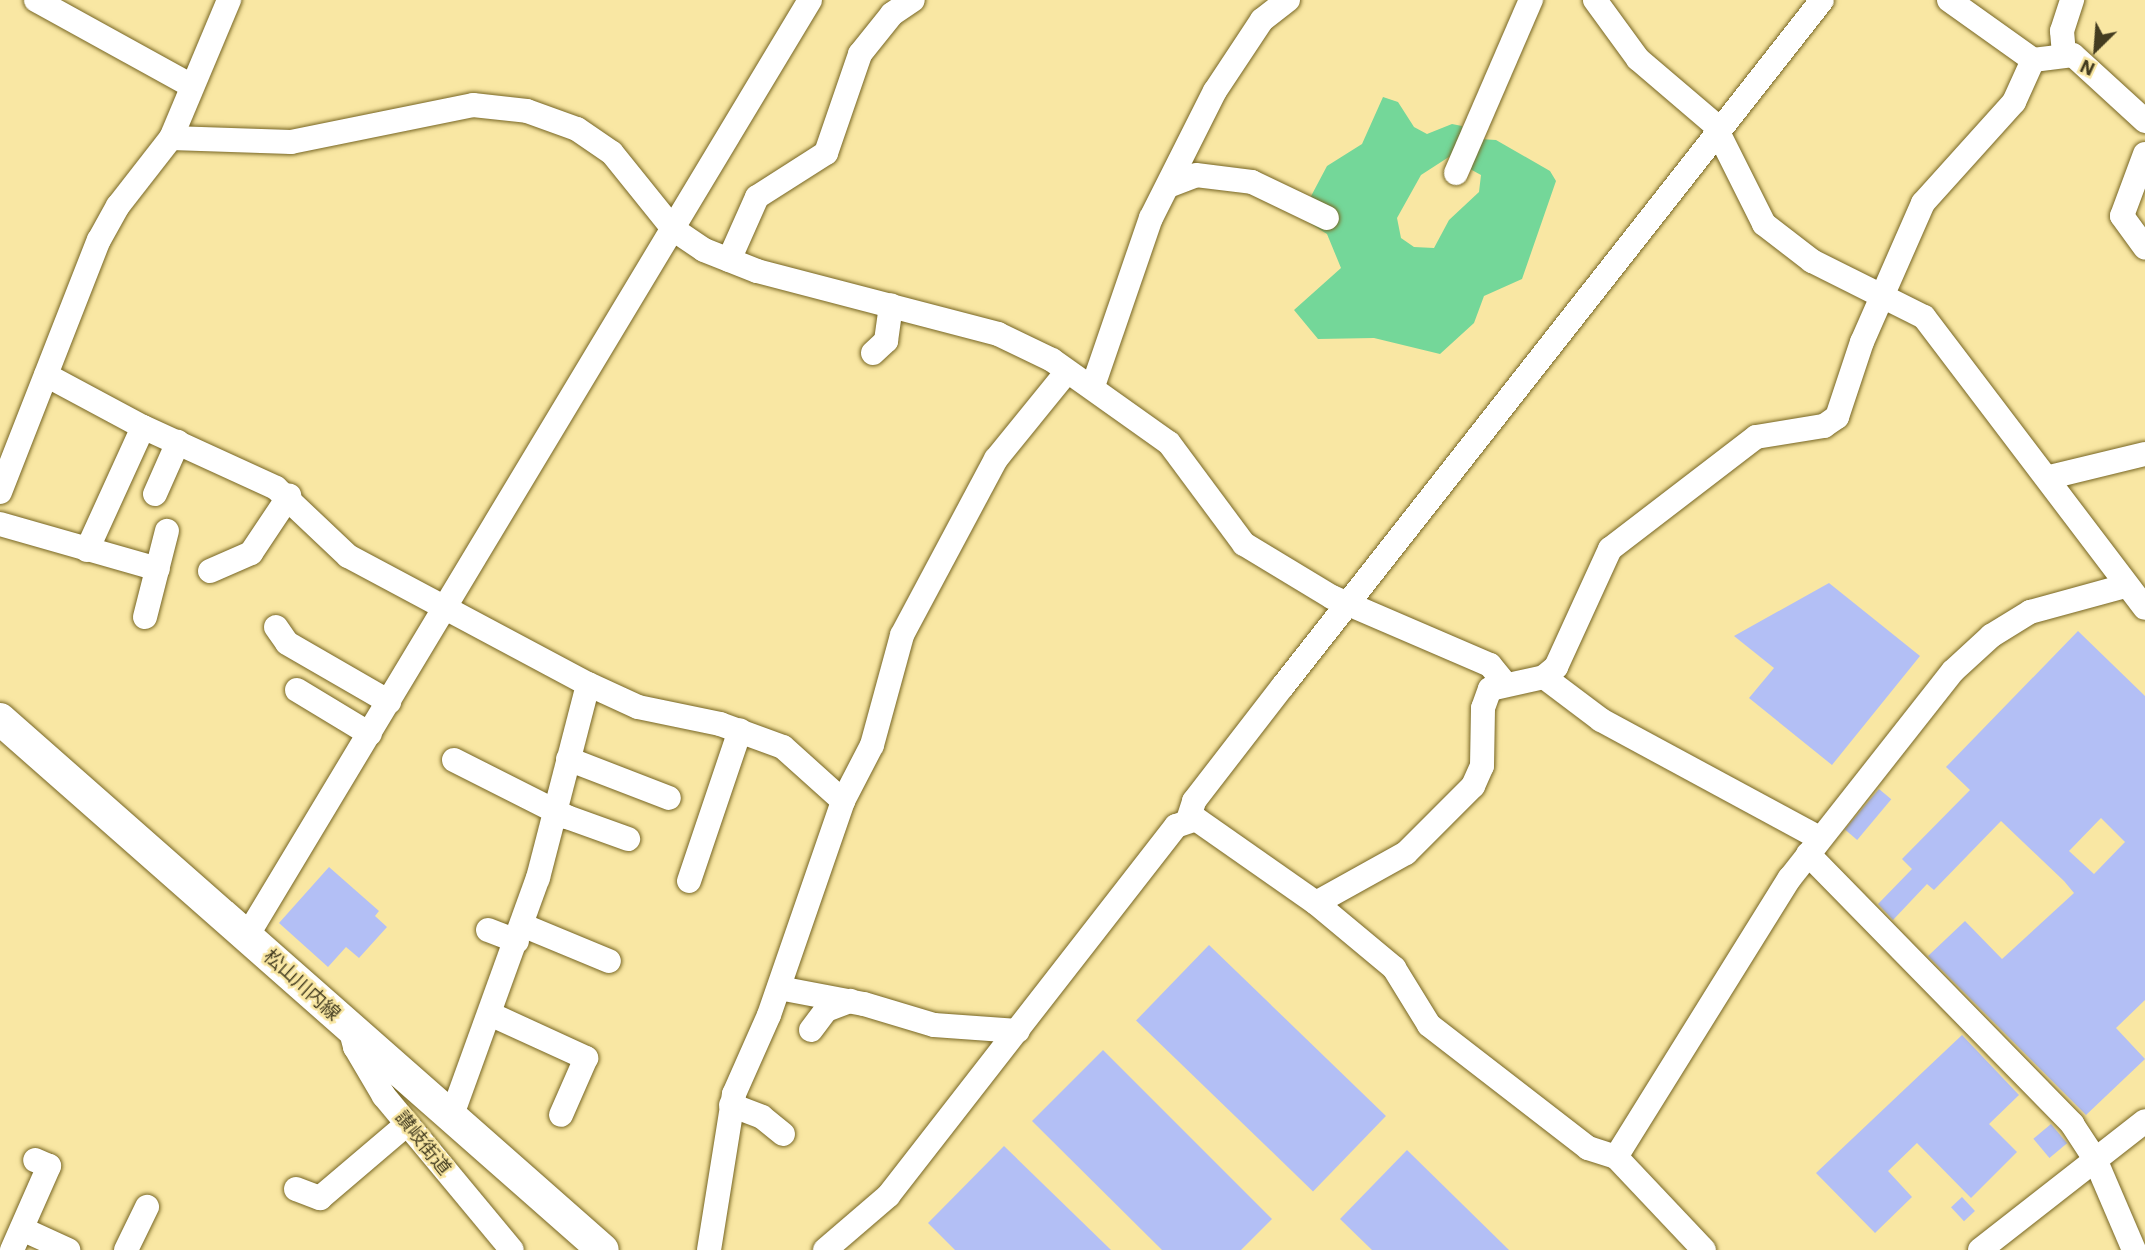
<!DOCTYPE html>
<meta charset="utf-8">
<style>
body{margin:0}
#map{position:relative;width:2145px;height:1250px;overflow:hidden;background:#f9e7a3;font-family:"IBM Plex Sans","Noto Sans JP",sans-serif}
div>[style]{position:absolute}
.green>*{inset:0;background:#74d799}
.building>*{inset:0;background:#b3bff5;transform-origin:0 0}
.roads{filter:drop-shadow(0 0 2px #776624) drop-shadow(0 0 2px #776624)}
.minor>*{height:24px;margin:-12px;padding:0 12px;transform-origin:12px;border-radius:12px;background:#fff}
.major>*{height:32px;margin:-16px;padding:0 16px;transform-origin:16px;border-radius:16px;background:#fff}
span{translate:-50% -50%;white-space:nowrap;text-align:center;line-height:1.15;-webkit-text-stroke:5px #f9e7a3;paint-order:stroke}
.street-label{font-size:19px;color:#433c20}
.north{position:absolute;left:2061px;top:14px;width:70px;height:70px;-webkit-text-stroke:5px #f9e7a3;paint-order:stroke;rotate:205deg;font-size:19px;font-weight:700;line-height:28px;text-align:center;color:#433c20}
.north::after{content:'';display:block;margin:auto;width:24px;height:32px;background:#433c20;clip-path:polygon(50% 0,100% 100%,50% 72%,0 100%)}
</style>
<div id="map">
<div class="green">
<i style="clip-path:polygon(1383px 97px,1398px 102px,1414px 127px,1427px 134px,1452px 124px,1462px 126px,1464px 133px,1455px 153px,1421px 175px,1397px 218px,1401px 238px,1414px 247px,1434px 248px,1449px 220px,1479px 192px,1481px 175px,1470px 169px,1480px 139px,1496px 140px,1550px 171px,1556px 181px,1522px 279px,1484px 296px,1474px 323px,1440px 354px,1374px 338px,1318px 339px,1294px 310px,1341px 268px,1327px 234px,1300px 217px,1327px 166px,1362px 144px)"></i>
</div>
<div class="building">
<i style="clip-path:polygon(1829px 583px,1920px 656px,1832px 765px,1749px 698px,1774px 668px,1734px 636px)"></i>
<i style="clip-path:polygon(evenodd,2078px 631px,2145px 696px,2145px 1000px,2116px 1028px,2145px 1059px,2086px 1115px,1928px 956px,1965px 921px,2002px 959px,2074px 893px,2064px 881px,2001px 821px,1934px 890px,1927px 884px,1893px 920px,1878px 904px,1912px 869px,1902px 859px,1970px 790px,1946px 767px,2078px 631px,2101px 818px,2125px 842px,2094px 874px,2069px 851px,2101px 818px)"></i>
<i style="left:1879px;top:789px;width:16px;height:53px;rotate:40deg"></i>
<i style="clip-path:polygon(329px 867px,379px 911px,375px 916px,387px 927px,359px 958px,346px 947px,328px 967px,279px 923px)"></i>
<i style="left:1209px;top:945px;width:246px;height:105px;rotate:44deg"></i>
<i style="clip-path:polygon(1962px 1035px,2019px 1095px,1989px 1124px,2017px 1152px,1971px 1198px,1917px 1143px,1888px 1171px,1912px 1197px,1875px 1233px,1816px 1173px)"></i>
<i style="clip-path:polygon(1103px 1050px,1272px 1219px,1241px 1250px,1162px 1250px,1032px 1121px)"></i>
<i style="left:2051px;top:1124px;width:25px;height:23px;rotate:50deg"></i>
<i style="clip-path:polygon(1004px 1146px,1111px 1250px,955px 1250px,928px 1223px)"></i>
<i style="clip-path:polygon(1407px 1150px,1509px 1250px,1372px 1250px,1340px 1219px)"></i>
<i style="left:1962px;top:1197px;width:19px;height:15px;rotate:47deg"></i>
</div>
<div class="roads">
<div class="minor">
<i style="left:36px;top:0;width:178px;rotate:28.9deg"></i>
<i style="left:1595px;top:0;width:73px;rotate:53.9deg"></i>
<i style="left:1638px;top:59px;width:100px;rotate:40.5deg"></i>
<i style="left:1714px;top:124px;width:112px;rotate:63.4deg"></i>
<i style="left:1764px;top:224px;width:61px;rotate:37.6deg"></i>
<i style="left:1812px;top:261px;width:125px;rotate:26.6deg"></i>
<i style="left:1924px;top:317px;width:365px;rotate:52.8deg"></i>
<i style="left:1949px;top:0;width:103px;rotate:35.5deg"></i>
<i style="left:2033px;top:60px;width:40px;rotate:-7.1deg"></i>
<i style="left:2073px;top:55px;width:98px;rotate:42.5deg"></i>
<i style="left:2064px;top:54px;width:23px;rotate:-95deg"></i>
<i style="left:2062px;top:31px;width:33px;rotate:-72deg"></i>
<i style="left:171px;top:138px;width:120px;rotate:1.9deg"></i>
<i style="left:291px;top:142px;width:186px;rotate:-11.5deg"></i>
<i style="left:473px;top:105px;width:54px;rotate:6.3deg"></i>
<i style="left:527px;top:111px;width:53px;rotate:19.8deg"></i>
<i style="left:577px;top:129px;width:42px;rotate:34.4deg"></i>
<i style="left:612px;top:153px;width:97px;rotate:51.2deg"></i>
<i style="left:673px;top:229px;width:37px;rotate:34deg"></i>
<i style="left:704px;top:250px;width:57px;rotate:21.6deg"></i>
<i style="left:757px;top:271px;width:249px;rotate:14.6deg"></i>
<i style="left:998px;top:334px;width:60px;rotate:25.7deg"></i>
<i style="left:1052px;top:360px;width:143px;rotate:35.4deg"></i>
<i style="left:1169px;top:443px;width:126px;rotate:53.4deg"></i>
<i style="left:1244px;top:544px;width:103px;rotate:31.1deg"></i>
<i style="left:1332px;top:597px;width:172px;rotate:23.3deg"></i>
<i style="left:1490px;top:665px;width:22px;rotate:51deg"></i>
<i style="left:2145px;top:154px;width:66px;rotate:110.4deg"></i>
<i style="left:2122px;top:216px;width:39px;rotate:54deg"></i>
<i style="left:1456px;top:173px;width:189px;rotate:-66.6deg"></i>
<i style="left:1168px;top:186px;width:30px;rotate:-21deg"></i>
<i style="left:1196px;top:175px;width:56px;rotate:7.1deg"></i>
<i style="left:1252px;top:182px;width:83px;rotate:25.6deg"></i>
<i style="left:729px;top:260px;width:69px;rotate:-66deg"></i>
<i style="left:757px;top:197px;width:82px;rotate:-32.5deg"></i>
<i style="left:826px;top:153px;width:105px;rotate:-71deg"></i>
<i style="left:860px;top:54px;width:51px;rotate:-51.3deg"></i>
<i style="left:892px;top:14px;width:25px;rotate:-34deg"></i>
<i style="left:873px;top:353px;width:18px;rotate:-43deg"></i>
<i style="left:886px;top:341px;width:36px;rotate:-82deg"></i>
<i style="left:46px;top:375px;width:110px;rotate:28.2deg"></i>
<i style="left:143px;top:427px;width:146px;rotate:24.6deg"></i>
<i style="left:276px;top:488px;width:99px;rotate:43.4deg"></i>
<i style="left:348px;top:556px;width:272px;rotate:28.1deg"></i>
<i style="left:588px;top:684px;width:55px;rotate:24.7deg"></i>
<i style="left:638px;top:707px;width:84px;rotate:11.7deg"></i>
<i style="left:720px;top:724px;width:67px;rotate:20.1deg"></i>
<i style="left:783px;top:747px;width:81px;rotate:42deg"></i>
<i style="left:1093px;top:386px;width:178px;rotate:-71deg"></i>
<i style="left:1151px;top:218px;width:142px;rotate:-63.3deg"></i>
<i style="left:1215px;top:91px;width:85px;rotate:-56.5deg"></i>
<i style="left:1262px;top:20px;width:33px;rotate:-38deg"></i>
<i style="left:2050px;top:477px;width:98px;rotate:-13.6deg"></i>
<i style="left:0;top:492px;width:271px;rotate:-68.6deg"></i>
<i style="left:99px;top:240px;width:39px;rotate:-61deg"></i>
<i style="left:118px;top:206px;width:86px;rotate:-52.1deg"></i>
<i style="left:171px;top:138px;width:150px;rotate:-67.2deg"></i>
<i style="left:155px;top:494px;width:57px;rotate:-66.1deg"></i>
<i style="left:0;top:524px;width:164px;rotate:15.9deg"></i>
<i style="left:87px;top:550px;width:135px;rotate:-65.5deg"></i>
<i style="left:210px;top:571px;width:45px;rotate:-23.7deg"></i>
<i style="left:251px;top:553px;width:69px;rotate:-56.3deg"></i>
<i style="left:145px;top:617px;width:89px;rotate:-75.7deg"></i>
<i style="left:276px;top:627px;width:19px;rotate:55deg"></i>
<i style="left:287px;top:643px;width:118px;rotate:30deg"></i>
<i style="left:1544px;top:677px;width:71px;rotate:37deg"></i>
<i style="left:1601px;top:720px;width:248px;rotate:28.4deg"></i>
<i style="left:297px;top:690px;width:85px;rotate:31.1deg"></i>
<i style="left:568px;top:759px;width:108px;rotate:21.1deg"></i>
<i style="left:454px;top:760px;width:127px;rotate:26.8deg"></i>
<i style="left:567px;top:817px;width:65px;rotate:19.8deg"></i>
<i style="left:1188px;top:820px;width:20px;rotate:-72deg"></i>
<i style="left:1194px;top:801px;width:145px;rotate:-52.3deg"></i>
<i style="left:1283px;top:686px;width:872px;rotate:-51.84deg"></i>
<i style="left:1808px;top:854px;width:378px;rotate:45.6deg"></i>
<i style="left:2072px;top:1124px;width:42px;rotate:56.7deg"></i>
<i style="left:2095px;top:1159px;width:99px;rotate:66.8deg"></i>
<i style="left:689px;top:881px;width:159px;rotate:-71.3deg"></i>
<i style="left:1316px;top:903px;width:103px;rotate:-29.1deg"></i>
<i style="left:1406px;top:853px;width:95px;rotate:-45deg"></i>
<i style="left:1473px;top:786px;width:22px;rotate:-66deg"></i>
<i style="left:1482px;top:766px;width:58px;rotate:-89deg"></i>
<i style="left:1483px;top:708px;width:20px;rotate:-70deg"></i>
<i style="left:1490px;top:689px;width:55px;rotate:-12.5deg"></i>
<i style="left:1544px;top:677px;width:16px;rotate:-40deg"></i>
<i style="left:1556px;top:667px;width:130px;rotate:-65.4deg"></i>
<i style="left:1610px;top:549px;width:184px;rotate:-37.5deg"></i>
<i style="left:1756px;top:437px;width:69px;rotate:-9.2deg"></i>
<i style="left:1824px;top:426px;width:16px;rotate:-35deg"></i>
<i style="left:1837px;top:417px;width:79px;rotate:-71.6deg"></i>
<i style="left:1862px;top:342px;width:152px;rotate:-66.3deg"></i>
<i style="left:1923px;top:203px;width:136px;rotate:-48deg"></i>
<i style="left:2014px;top:102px;width:46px;rotate:-65.7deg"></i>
<i style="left:522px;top:925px;width:94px;rotate:22.5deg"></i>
<i style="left:488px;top:930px;width:31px;rotate:21deg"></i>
<i style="left:247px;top:936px;width:1092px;rotate:-58.97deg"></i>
<i style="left:779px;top:988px;width:86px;rotate:10.7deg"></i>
<i style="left:864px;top:1004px;width:73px;rotate:16.7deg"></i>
<i style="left:934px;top:1025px;width:84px;rotate:4.1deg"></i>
<i style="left:490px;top:1014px;width:106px;rotate:24.6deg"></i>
<i style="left:586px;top:1058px;width:62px;rotate:113.7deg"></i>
<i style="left:350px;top:1028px;width:20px;rotate:75deg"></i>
<i style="left:355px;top:1047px;width:57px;rotate:59.4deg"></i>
<i style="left:384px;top:1096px;width:200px;rotate:50.3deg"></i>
<i style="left:811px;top:1030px;width:25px;rotate:-53deg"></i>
<i style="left:826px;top:1010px;width:26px;rotate:-21deg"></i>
<i style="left:731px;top:1105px;width:33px;rotate:21deg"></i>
<i style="left:762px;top:1117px;width:27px;rotate:39deg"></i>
<i style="left:452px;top:1115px;width:252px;rotate:-70.1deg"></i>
<i style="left:538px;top:878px;width:200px;rotate:-75.5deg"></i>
<i style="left:1616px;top:1157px;width:329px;rotate:-58.1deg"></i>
<i style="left:1790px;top:878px;width:263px;rotate:-51.8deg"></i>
<i style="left:1953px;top:671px;width:52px;rotate:-42.6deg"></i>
<i style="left:1991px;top:636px;width:46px;rotate:-31.6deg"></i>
<i style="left:2030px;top:612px;width:98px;rotate:-15.3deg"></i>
<i style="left:296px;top:1189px;width:26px;rotate:21deg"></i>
<i style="left:320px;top:1198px;width:114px;rotate:-40.4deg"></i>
<i style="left:22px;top:1229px;width:51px;rotate:24.5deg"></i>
<i style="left:12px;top:1250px;width:92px;rotate:-66.2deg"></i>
<i style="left:49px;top:1166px;width:15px;rotate:-157deg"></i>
<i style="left:126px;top:1250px;width:48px;rotate:-64deg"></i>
<i style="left:709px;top:1250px;width:158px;rotate:-80.9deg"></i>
<i style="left:734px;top:1094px;width:86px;rotate:-66.1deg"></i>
<i style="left:769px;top:1015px;width:226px;rotate:-70.9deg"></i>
<i style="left:843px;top:801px;width:63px;rotate:-62.6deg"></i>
<i style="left:872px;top:745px;width:114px;rotate:-74.7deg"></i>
<i style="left:902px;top:635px;width:200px;rotate:-61.9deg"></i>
<i style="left:996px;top:459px;width:111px;rotate:-50.9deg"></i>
<i style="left:825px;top:1250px;width:83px;rotate:-40.6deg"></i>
<i style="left:888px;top:1196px;width:469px;rotate:-52.1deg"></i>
<i style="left:1176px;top:826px;width:21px;rotate:-19deg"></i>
<i style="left:1196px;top:819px;width:146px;rotate:35deg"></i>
<i style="left:1316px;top:903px;width:102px;rotate:39.8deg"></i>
<i style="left:1394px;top:968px;width:67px;rotate:58.4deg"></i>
<i style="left:1429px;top:1025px;width:201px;rotate:37.7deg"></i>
<i style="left:1588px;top:1148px;width:29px;rotate:18deg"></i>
<i style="left:1616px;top:1157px;width:128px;rotate:46.6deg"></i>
<i style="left:1980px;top:1250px;width:209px;rotate:-38deg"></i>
</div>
<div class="major">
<i style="left:0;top:719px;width:803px;rotate:41.37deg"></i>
</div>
</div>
<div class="street-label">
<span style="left:302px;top:985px;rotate:42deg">松山川内線</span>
<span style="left:423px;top:1143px;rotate:51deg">讃岐街道</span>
</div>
<div class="north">N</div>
</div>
